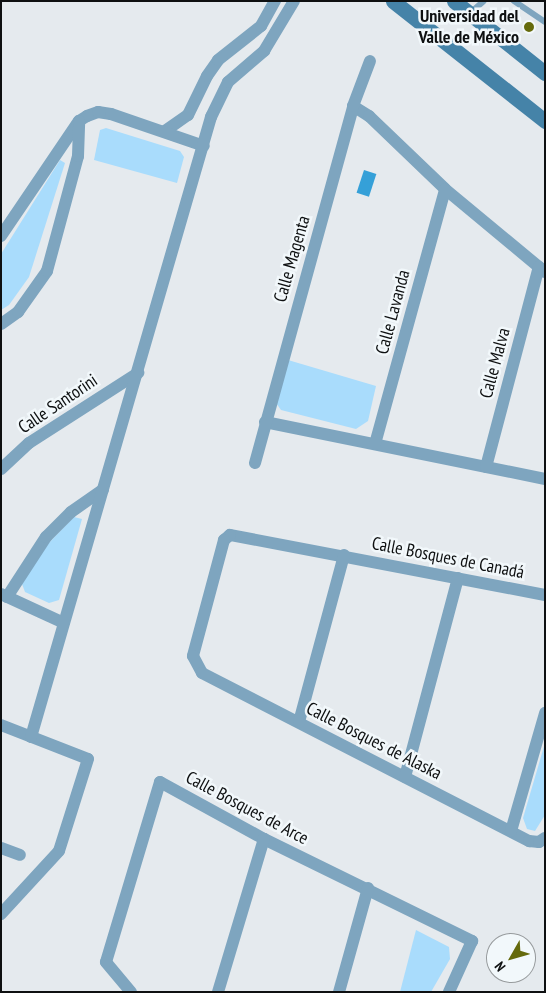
<!DOCTYPE html>
<meta charset="utf-8">
<style>
body{margin:0}
#map{position:relative;width:546px;height:993px;overflow:hidden;background:#e5eaee;font-family:"PT Sans Narrow",sans-serif}
div>[style]{position:absolute}
.green>*{inset:0;background:#a9dcfc}
.water>*{inset:0;background:#35a0d8;transform-origin:0 0}
.service>*{height:6px;margin:-3px;padding:0 3px;transform-origin:3px;border-radius:3px;background:#7ea5bf}
.minor>*{height:12px;margin:-6px;padding:0 6px;transform-origin:6px;border-radius:6px;background:#7ea5bf}
.secondary>*{height:15px;margin:-7.5px;padding:0 7.5px;transform-origin:7.5px;border-radius:7.5px;background:#4583a8}
.dots>*{width:14px;height:14px;translate:-50% -50%;box-sizing:border-box;border:2px solid #f2f8fb;border-radius:50%}
span{translate:-50% -50%;white-space:nowrap;text-align:center;line-height:1.15;-webkit-text-stroke:5px #f2f8fb;paint-order:stroke}
.poi-label{font-size:18px;color:#0e1011;font-weight:700}
.right{translate:-100% -50%;text-align:right}
.street-label{font-size:18px;color:#0e1011}
.frame{position:absolute;inset:0;border:2px solid #0e1011;pointer-events:none}
.north{position:absolute;left:486px;top:933px;width:50px;height:50px;box-sizing:border-box;background:#f2f8fb;border:1px solid #979b9d;border-radius:50%;rotate:232deg;font-size:14px;font-weight:700;line-height:20px;text-align:center;color:#0e1011}
.north::after{content:'';display:block;margin:auto;width:18px;height:22px;background:#656a0c;clip-path:polygon(50% 0,100% 100%,50% 72%,0 100%)}
</style>
<div id="map">
<div class="green">
<i style="clip-path:polygon(106px 128px,180px 151px,184px 157px,177px 183px,94px 160px,100px 130px)"></i>
<i style="clip-path:polygon(60px 160px,65px 163px,29px 277px,9px 305px,1px 310px,1px 254px)"></i>
<i style="clip-path:polygon(288px 360px,376px 386px,368px 421px,356px 429px,281px 410px,276px 403px)"></i>
<i style="clip-path:polygon(74px 517px,82px 519px,59px 600px,49px 603px,25px 592px,22px 584px,42px 550px)"></i>
<i style="clip-path:polygon(545px 743px,545px 815px,535px 831px,527px 829px,523px 818px)"></i>
<i style="clip-path:polygon(416px 930px,449px 947px,450px 959px,431px 992px,400px 992px)"></i>
</div>
<div class="water">
<i style="left:364px;top:170px;width:13px;height:24px;rotate:18deg"></i>
</div>
<div class="service">
<i style="left:514px;top:1px;width:37px;rotate:34deg"></i>
<i style="left:470px;top:13px;width:18px;rotate:-41deg"></i>
</div>
<div class="minor">
<i style="left:353px;top:106px;width:19px;rotate:32deg"></i>
<i style="left:369px;top:116px;width:105px;rotate:43.8deg"></i>
<i style="left:445px;top:189px;width:130px;rotate:39.7deg"></i>
<i style="left:165px;top:131px;width:28px;rotate:-35deg"></i>
<i style="left:188px;top:115px;width:43px;rotate:-64deg"></i>
<i style="left:207px;top:76px;width:19px;rotate:-55deg"></i>
<i style="left:218px;top:60px;width:55px;rotate:-38.3deg"></i>
<i style="left:261px;top:26px;width:29px;rotate:-61deg"></i>
<i style="left:1px;top:236px;width:139px;rotate:-55.9deg"></i>
<i style="left:79px;top:121px;width:9px;rotate:-32deg"></i>
<i style="left:87px;top:116px;width:12px;rotate:-20deg"></i>
<i style="left:98px;top:112px;width:13px;rotate:9deg"></i>
<i style="left:111px;top:114px;width:98px;rotate:19deg"></i>
<i style="left:1px;top:324px;width:21px;rotate:-35deg"></i>
<i style="left:18px;top:312px;width:50px;rotate:-54.7deg"></i>
<i style="left:47px;top:271px;width:119px;rotate:-74.9deg"></i>
<i style="left:78px;top:156px;width:35px;rotate:-88deg"></i>
<i style="left:265px;top:422px;width:286px;rotate:11.5deg"></i>
<i style="left:375px;top:444px;width:264px;rotate:-74.6deg"></i>
<i style="left:255px;top:463px;width:370px;rotate:-74.6deg"></i>
<i style="left:353px;top:106px;width:48px;rotate:-69.3deg"></i>
<i style="left:486px;top:467px;width:207px;rotate:-75.2deg"></i>
<i style="left:1px;top:469px;width:38px;rotate:-43deg"></i>
<i style="left:29px;top:443px;width:130px;rotate:-32.7deg"></i>
<i style="left:1px;top:594px;width:69px;rotate:24.7deg"></i>
<i style="left:545px;top:595px;width:321px;rotate:-169.2deg"></i>
<i style="left:230px;top:535px;width:8px;rotate:140deg"></i>
<i style="left:224px;top:540px;width:120px;rotate:105deg"></i>
<i style="left:193px;top:656px;width:19px;rotate:62deg"></i>
<i style="left:202px;top:673px;width:368px;rotate:27.2deg"></i>
<i style="left:529px;top:841px;width:10px;rotate:6deg"></i>
<i style="left:539px;top:842px;width:7px;rotate:-34deg"></i>
<i style="left:7px;top:597px;width:72px;rotate:-57deg"></i>
<i style="left:46px;top:537px;width:35px;rotate:-45deg"></i>
<i style="left:71px;top:512px;width:39px;rotate:-35deg"></i>
<i style="left:299px;top:722px;width:173px;rotate:-74.9deg"></i>
<i style="left:1px;top:725px;width:93px;rotate:21.3deg"></i>
<i style="left:88px;top:759px;width:96px;rotate:107.5deg"></i>
<i style="left:59px;top:851px;width:86px;rotate:132.6deg"></i>
<i style="left:31px;top:737px;width:646px;rotate:-73.81deg"></i>
<i style="left:211px;top:117px;width:39px;rotate:-64deg"></i>
<i style="left:228px;top:82px;width:48px;rotate:-40.7deg"></i>
<i style="left:264px;top:51px;width:58px;rotate:-59deg"></i>
<i style="left:405px;top:777px;width:206px;rotate:-75.1deg"></i>
<i style="left:511px;top:831px;width:123px;rotate:-73.9deg"></i>
<i style="left:1px;top:848px;width:20px;rotate:20deg"></i>
<i style="left:131px;top:992px;width:39px;rotate:-130deg"></i>
<i style="left:106px;top:962px;width:188px;rotate:-73.3deg"></i>
<i style="left:160px;top:782px;width:119px;rotate:28.7deg"></i>
<i style="left:264px;top:839px;width:232px;rotate:26.1deg"></i>
<i style="left:472px;top:941px;width:56px;rotate:114.3deg"></i>
<i style="left:218px;top:992px;width:160px;rotate:-73.3deg"></i>
<i style="left:339px;top:992px;width:108px;rotate:-74.4deg"></i>
</div>
<div class="secondary">
<i style="left:393px;top:1px;width:194px;rotate:38.3deg"></i>
<i style="left:454px;top:1px;width:116px;rotate:38.4deg"></i>
</div>
<div class="dots">
<i style="left:529px;top:27px;background:#656a0c"></i>
</div>
<div class="poi-label">
<span class="right" style="left:519px;top:27px">Universidad del<br>Valle de México</span>
</div>
<div class="street-label">
<span style="left:292px;top:259px;rotate:-74deg">Calle Magenta</span>
<span style="left:393px;top:312px;rotate:-75deg">Calle Lavanda</span>
<span style="left:495px;top:363px;rotate:-75deg">Calle Malva</span>
<span style="left:58px;top:404px;rotate:-34deg">Calle Santorini</span>
<span style="left:448px;top:558px;rotate:11deg">Calle Bosques de Canadá</span>
<span style="left:374px;top:741px;rotate:27deg">Calle Bosques de Alaska</span>
<span style="left:247px;top:808px;rotate:28deg">Calle Bosques de Arce</span>
</div>
<div class="frame"></div>
<div class="north">N</div>
</div>
